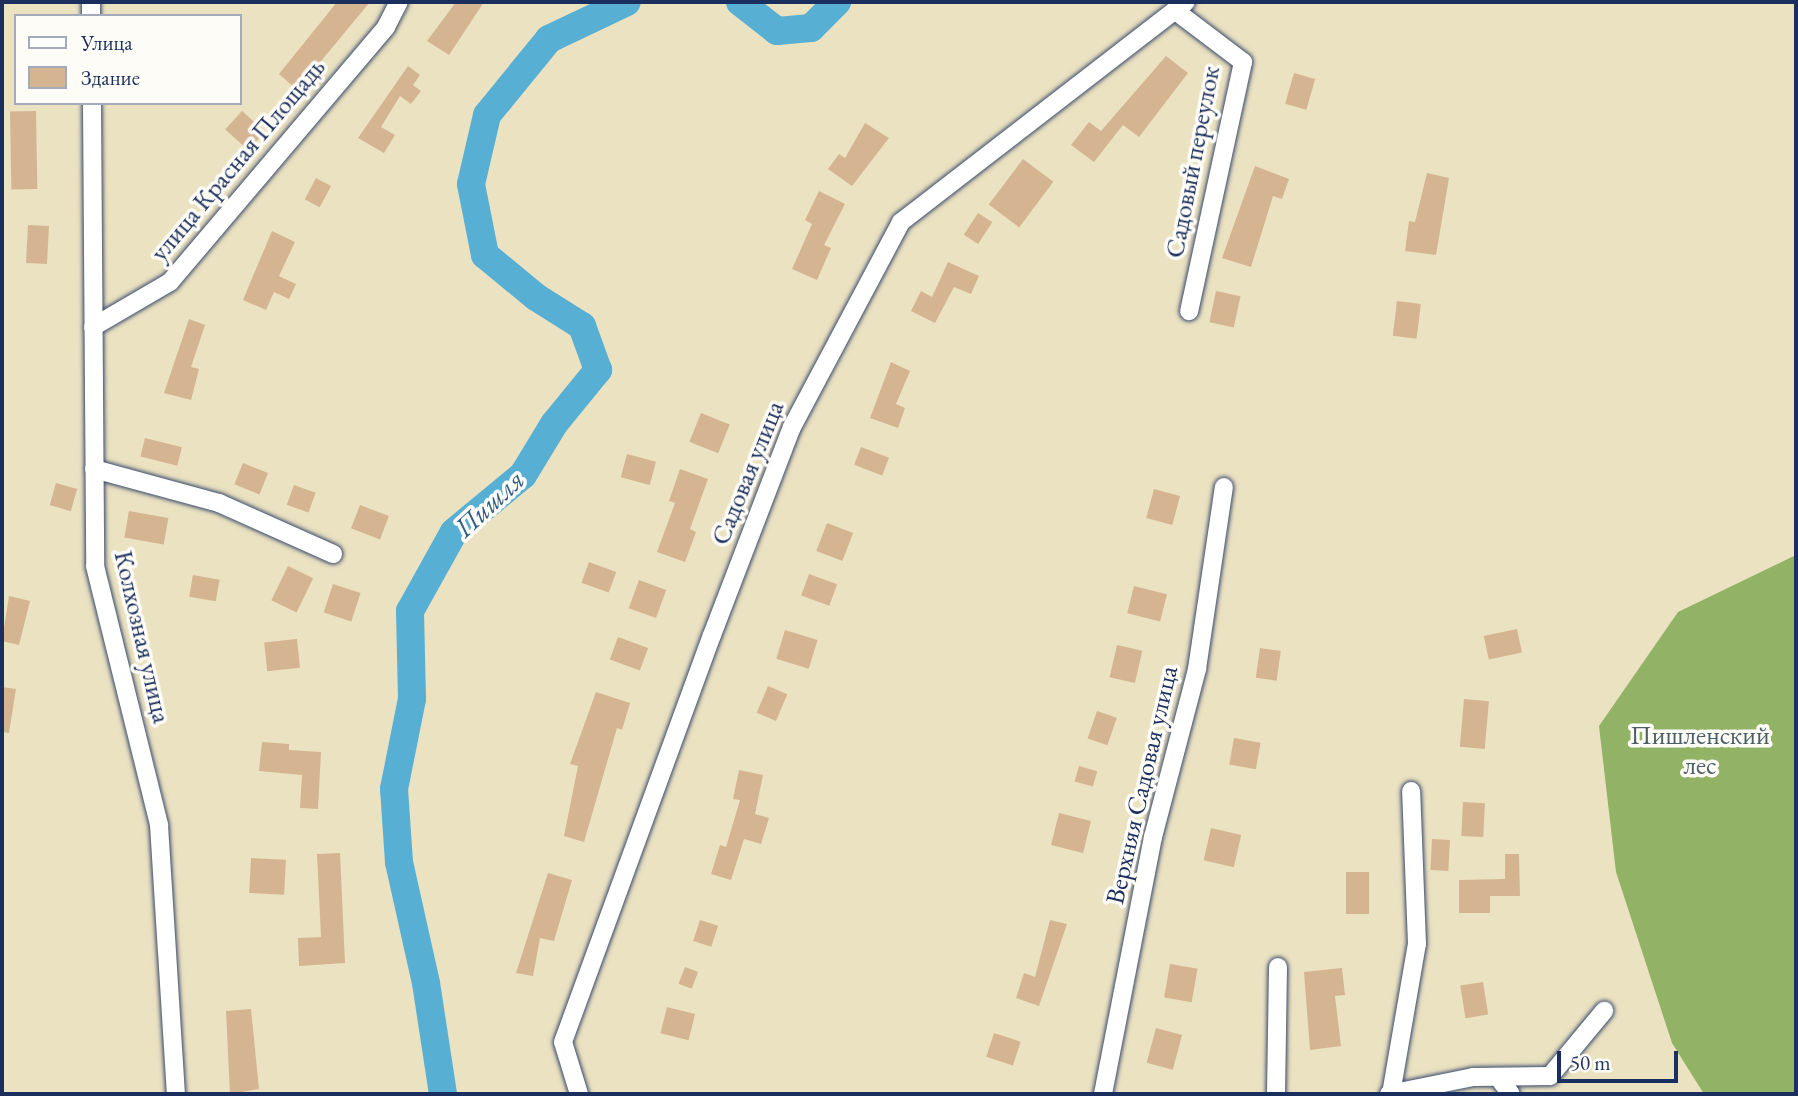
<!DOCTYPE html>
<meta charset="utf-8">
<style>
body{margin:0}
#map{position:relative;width:1798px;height:1096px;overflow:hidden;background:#ebe2c1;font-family:"EB Garamond",serif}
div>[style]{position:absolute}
.forest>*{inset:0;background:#92b266}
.river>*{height:28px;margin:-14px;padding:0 14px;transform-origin:14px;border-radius:14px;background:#57afd4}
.building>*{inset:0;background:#d5b591;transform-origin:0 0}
.roads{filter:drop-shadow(0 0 2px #3a4a6d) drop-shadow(0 0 2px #3a4a6d)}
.minor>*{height:18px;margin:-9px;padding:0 9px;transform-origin:9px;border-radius:9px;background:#fff}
span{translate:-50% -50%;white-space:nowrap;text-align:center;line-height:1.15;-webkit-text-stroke:7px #fdfcf7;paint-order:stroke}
.street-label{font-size:26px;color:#1b2f5e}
.park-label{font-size:26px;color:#4a5f65}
.water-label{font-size:28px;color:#305c87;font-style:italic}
.frame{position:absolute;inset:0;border:4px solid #1b2f5e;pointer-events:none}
.legend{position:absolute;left:14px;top:14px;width:228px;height:91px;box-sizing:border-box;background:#fdfcf7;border:2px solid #a3aaba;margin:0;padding:9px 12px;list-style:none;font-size:21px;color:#1b2f5e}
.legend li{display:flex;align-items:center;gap:14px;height:35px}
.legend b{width:35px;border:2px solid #a3aaba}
.scale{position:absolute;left:1557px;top:1051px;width:121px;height:32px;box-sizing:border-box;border:4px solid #1b2f5e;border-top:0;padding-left:9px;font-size:21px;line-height:24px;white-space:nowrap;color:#1b2f5e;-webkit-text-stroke:5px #fdfcf7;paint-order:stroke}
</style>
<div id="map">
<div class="forest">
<i style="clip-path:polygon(1796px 555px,1796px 1094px,1704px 1094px,1672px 1043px,1616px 872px,1599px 726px,1678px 612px)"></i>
</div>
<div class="river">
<i style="left:740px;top:2px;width:47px;rotate:38.1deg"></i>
<i style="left:777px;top:31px;width:34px;rotate:-5deg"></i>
<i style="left:811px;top:28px;width:37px;rotate:-45deg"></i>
<i style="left:443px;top:1094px;width:112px;rotate:-98.7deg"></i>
<i style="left:426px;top:983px;width:124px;rotate:-102.6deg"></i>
<i style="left:399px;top:862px;width:73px;rotate:-93.9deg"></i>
<i style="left:394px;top:789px;width:92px;rotate:-78.7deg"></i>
<i style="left:412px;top:699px;width:88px;rotate:-91.3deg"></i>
<i style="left:410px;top:611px;width:90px;rotate:-60.9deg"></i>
<i style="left:454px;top:532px;width:89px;rotate:-39.6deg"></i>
<i style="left:523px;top:475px;width:60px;rotate:-58.7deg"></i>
<i style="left:554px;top:424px;width:70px;rotate:-50.8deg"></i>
<i style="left:598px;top:370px;width:47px;rotate:-110deg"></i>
<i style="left:582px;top:326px;width:54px;rotate:-147.8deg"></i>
<i style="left:536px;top:297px;width:66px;rotate:-140.5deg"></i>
<i style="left:485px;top:255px;width:72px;rotate:-101.2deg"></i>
<i style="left:471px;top:184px;width:71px;rotate:-76.9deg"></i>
<i style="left:487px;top:115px;width:98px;rotate:-50.8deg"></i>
<i style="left:549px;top:39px;width:86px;rotate:-25.4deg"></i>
</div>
<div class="building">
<i style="clip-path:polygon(337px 2px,370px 2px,297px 90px,279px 74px)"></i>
<i style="clip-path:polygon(456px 2px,484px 2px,449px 55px,427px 41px)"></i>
<i style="clip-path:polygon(1166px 56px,1188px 73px,1139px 137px,1123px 125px,1094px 162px,1071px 145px,1089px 122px,1101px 131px)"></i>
<i style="clip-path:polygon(408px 66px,420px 75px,413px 85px,421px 91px,411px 104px,400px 96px,381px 127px,395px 135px,384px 153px,358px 138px)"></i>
<i style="left:1294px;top:73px;width:22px;height:32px;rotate:16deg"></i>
<i style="left:36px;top:111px;width:78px;height:26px;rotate:89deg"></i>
<i style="left:242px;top:111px;width:31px;height:25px;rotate:42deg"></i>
<i style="clip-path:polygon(865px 123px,889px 138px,852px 186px,828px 169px,839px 154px,845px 158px)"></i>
<i style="left:1023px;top:159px;width:38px;height:57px;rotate:37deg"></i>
<i style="clip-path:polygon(1255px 166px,1289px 179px,1282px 199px,1273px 196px,1251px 267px,1222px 258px)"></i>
<i style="clip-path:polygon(1427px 173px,1449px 178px,1436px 255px,1405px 251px,1409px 221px,1415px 222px)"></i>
<i style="left:316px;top:178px;width:17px;height:24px;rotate:28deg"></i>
<i style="clip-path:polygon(819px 191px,845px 204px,824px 245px,831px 248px,817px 280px,792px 269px,812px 224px,805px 220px)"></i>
<i style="left:978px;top:213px;width:17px;height:26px;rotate:33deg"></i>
<i style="left:28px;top:225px;width:21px;height:38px;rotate:3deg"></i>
<i style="clip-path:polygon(272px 231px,295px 242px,279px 276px,296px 284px,289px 299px,274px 292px,266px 310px,243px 300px)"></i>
<i style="clip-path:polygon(948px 262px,979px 276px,971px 294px,954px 287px,935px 323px,911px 311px,921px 291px,932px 297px)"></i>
<i style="left:1216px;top:291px;width:25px;height:32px;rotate:12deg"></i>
<i style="left:1397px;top:301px;width:24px;height:35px;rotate:7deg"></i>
<i style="clip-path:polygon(189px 319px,205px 325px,191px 367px,199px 369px,191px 400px,164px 393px)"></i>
<i style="clip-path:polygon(891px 362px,910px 371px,896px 404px,905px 408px,898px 428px,870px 418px)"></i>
<i style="left:701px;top:413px;width:31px;height:31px;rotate:22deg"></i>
<i style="left:145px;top:438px;width:38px;height:19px;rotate:14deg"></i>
<i style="left:861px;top:447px;width:30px;height:19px;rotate:21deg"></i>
<i style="left:627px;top:454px;width:30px;height:24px;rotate:15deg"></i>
<i style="left:243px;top:463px;width:27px;height:23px;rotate:22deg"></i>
<i style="clip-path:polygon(680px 469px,708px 479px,690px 529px,696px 532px,685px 562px,657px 552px,675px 503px,669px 501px)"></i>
<i style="left:56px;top:483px;width:22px;height:23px;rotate:16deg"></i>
<i style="left:294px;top:485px;width:23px;height:21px;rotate:20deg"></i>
<i style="left:1154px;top:489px;width:27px;height:30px;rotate:15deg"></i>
<i style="left:360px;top:505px;width:31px;height:25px;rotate:21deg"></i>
<i style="left:129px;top:511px;width:40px;height:27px;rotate:10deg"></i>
<i style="left:827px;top:523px;width:28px;height:30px;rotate:21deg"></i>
<i style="left:589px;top:562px;width:29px;height:22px;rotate:20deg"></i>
<i style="left:288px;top:566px;width:28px;height:38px;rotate:26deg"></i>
<i style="left:809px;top:574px;width:30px;height:23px;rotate:20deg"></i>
<i style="left:193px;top:575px;width:27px;height:22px;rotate:10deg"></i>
<i style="left:639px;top:580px;width:29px;height:30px;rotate:20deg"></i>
<i style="left:333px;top:584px;width:29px;height:30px;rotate:18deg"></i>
<i style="left:1134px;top:586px;width:34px;height:28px;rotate:14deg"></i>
<i style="clip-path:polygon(9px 596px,30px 601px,19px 645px,2px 641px)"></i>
<i style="left:1517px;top:629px;width:24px;height:34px;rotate:78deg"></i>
<i style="left:785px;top:630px;width:34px;height:30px;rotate:17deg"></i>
<i style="left:618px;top:637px;width:32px;height:24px;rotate:20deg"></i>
<i style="left:297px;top:639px;width:29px;height:33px;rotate:84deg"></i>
<i style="left:1117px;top:645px;width:26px;height:33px;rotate:13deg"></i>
<i style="left:1260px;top:648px;width:21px;height:30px;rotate:8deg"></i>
<i style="left:768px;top:686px;width:21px;height:29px;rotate:23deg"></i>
<i style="clip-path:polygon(2px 687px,16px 689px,9px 733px,2px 732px)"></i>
<i style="clip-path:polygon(596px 692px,630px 703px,622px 730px,617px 728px,584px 842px,564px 836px,578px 766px,570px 764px)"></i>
<i style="left:1464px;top:699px;width:25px;height:48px;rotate:5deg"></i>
<i style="left:1097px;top:711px;width:21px;height:29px;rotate:19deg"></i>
<i style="left:1234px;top:738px;width:27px;height:27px;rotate:10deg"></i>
<i style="clip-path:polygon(262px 742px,289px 744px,289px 750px,321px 752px,318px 809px,300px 808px,302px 775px,259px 771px)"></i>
<i style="left:1079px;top:766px;width:19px;height:16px;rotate:16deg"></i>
<i style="clip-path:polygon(739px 770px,763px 775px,755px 814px,769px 818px,761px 844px,744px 839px,731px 880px,711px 874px,720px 845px,726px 847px,740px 800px,733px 799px)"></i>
<i style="left:1463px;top:802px;width:22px;height:34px;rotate:3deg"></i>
<i style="left:1059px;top:813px;width:33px;height:33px;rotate:14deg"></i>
<i style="left:1211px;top:828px;width:31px;height:33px;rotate:13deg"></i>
<i style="left:1432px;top:839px;width:18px;height:31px;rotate:3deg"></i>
<i style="clip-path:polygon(340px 853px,345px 963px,299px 966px,298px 938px,321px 937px,317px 854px)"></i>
<i style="clip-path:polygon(1505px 854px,1519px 854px,1520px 896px,1490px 896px,1490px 913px,1459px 913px,1459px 880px,1505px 879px)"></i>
<i style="left:251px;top:858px;width:35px;height:35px;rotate:3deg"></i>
<i style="left:1346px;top:872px;width:23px;height:42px"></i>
<i style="clip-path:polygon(548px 873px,572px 880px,554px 941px,540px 938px,533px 976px,516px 973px)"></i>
<i style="left:700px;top:920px;width:19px;height:22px;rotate:18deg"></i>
<i style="clip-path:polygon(1050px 920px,1067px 924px,1039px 1006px,1016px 998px,1024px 973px,1035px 977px)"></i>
<i style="left:1170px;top:964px;width:28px;height:34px;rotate:10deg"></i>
<i style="left:685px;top:967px;width:14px;height:18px;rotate:21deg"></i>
<i style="clip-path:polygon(1342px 968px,1345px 995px,1335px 996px,1341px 1046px,1310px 1050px,1304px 972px)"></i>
<i style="left:1483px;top:982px;width:33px;height:23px;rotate:81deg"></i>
<i style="left:667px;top:1007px;width:29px;height:27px;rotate:14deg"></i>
<i style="clip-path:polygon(251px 1009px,259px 1089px,230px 1094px,226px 1011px)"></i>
<i style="left:1156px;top:1028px;width:27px;height:36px;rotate:15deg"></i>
<i style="left:994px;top:1033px;width:28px;height:25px;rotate:18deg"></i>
</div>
<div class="roads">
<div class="minor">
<i style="left:91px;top:2px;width:14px;rotate:90deg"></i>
<i style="left:1177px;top:12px;width:83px;rotate:37.1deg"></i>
<i style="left:1243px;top:62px;width:255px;rotate:102.2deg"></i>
<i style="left:92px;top:103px;width:463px;rotate:89.6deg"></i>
<i style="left:95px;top:566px;width:267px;rotate:76.1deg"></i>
<i style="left:159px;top:825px;width:270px;rotate:86.4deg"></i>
<i style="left:93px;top:327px;width:89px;rotate:-30.3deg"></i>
<i style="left:170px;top:282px;width:334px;rotate:-49.7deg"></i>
<i style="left:386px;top:27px;width:28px;rotate:-63deg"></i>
<i style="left:94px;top:469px;width:130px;rotate:15.2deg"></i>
<i style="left:219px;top:503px;width:125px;rotate:24.1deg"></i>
<i style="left:1498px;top:1077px;width:21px;rotate:53deg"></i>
<i style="left:579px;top:1094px;width:54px;rotate:-107.1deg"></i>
<i style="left:563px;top:1042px;width:433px;rotate:-69.9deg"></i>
<i style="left:712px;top:635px;width:223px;rotate:-69deg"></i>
<i style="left:792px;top:427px;width:232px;rotate:-62deg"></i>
<i style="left:901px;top:222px;width:360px;rotate:-37.7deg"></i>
<i style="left:1103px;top:1094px;width:262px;rotate:-79deg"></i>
<i style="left:1153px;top:837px;width:174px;rotate:-75.3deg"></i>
<i style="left:1197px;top:669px;width:184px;rotate:-81.6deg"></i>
<i style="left:1276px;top:1094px;width:127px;rotate:-89.1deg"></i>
<i style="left:1389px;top:1094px;width:86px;rotate:-11.4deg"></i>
<i style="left:1473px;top:1077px;width:77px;rotate:-0.7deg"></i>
<i style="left:1550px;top:1076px;width:85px;rotate:-50.3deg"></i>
<i style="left:1391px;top:1094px;width:152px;rotate:-80.2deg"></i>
<i style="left:1417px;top:944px;width:153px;rotate:-92.2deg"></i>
</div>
</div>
<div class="street-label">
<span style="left:238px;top:160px;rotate:-50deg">улица Красная Площадь</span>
<span style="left:1193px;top:162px;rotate:-79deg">Садовый переулок</span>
<span style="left:748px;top:473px;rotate:-68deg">Садовая улица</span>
<span style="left:142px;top:637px;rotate:77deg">Колхозная улица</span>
<span style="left:1142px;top:785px;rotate:-77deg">Верхняя Садовая улица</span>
</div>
<div class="park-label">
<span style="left:1700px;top:751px">Пишленский<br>лес</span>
</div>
<div class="water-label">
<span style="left:489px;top:503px;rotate:-43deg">Пишля</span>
</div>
<div class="frame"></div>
<ul class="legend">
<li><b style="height:9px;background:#fff"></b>Улица</li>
<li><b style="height:19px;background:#d5b591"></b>Здание</li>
</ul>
<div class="scale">50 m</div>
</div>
